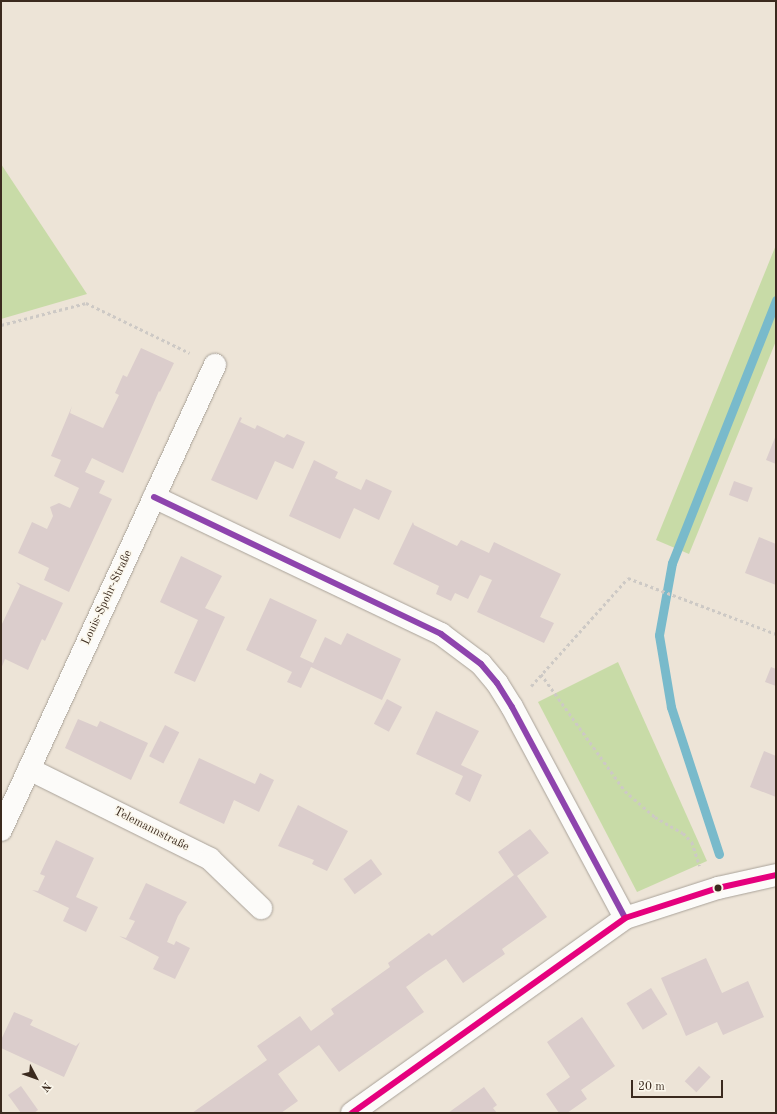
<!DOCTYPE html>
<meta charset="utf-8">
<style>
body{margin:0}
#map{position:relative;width:777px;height:1114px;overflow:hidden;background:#ede4d7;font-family:"Old Standard TT",serif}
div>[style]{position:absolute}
.green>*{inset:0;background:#c8dba7}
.stream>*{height:9px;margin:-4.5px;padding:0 4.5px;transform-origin:4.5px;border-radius:4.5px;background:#79bacb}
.building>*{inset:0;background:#dbcdcc;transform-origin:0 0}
.path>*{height:2.5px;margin-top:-1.25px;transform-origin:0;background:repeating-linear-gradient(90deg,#cdc9c5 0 3px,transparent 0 6px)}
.roads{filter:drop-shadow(0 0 1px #a9a299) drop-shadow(0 0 1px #a9a299)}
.minor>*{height:22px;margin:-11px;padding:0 11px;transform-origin:11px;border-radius:11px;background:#fcfbf9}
.bus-1>*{height:6px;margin:-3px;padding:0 3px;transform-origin:3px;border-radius:3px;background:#8e44ad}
.bus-2>*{height:6px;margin:-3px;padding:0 3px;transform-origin:3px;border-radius:3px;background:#e5007d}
.dots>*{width:11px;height:11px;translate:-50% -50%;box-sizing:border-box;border:2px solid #fbf7ec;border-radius:50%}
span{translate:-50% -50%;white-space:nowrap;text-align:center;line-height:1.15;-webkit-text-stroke:3px #fbf7ec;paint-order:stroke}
.street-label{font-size:12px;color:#3b2a1e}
.frame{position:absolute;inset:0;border:2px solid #3b2a1e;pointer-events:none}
.north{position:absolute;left:16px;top:1058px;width:40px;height:40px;-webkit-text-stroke:3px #fbf7ec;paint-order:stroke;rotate:131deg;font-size:11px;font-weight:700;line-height:16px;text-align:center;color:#3b2a1e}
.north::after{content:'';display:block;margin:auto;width:14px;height:18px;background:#3b2a1e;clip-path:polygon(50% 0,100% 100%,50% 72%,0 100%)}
.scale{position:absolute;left:631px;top:1080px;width:92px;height:18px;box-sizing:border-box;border:2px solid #3b2a1e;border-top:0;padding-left:5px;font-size:12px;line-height:14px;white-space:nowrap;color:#3b2a1e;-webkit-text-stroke:3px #fbf7ec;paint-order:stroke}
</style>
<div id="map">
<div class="green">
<i style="clip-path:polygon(1px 164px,87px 294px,1px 319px)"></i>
<i style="clip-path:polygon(776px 245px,776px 341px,689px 554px,656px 540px)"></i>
<i style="clip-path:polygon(618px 662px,707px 861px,637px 892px,538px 702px)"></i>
</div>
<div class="stream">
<i style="left:719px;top:854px;width:155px;rotate:-108.1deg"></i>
<i style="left:671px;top:707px;width:73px;rotate:-99.5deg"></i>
<i style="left:659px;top:635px;width:73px;rotate:-79.8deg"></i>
<i style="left:672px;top:563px;width:283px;rotate:-68.4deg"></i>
</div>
<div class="building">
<i style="clip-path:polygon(141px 348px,174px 363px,160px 392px,159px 391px,123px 473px,92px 458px,85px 472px,105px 481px,99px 493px,112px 499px,69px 592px,44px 580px,49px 568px,18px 553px,32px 522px,47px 529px,53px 516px,50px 507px,59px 503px,70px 508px,79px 488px,54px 476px,61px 460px,51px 456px,72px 406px,70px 413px,103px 428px,119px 395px,115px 393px,123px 375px,127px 377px)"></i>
<i style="clip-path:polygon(240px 417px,242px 418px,240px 422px,255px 429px,257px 425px,284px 438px,287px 434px,305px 442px,293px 469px,275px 461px,257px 500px,211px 480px)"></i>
<i style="clip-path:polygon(776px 435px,776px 464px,766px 460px)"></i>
<i style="clip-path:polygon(314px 460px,338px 472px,335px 478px,361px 490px,366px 479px,392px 491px,379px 520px,354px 508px,340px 539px,289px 516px)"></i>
<i style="left:734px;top:481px;width:20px;height:15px;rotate:20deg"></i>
<i style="clip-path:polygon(413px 522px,414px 525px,457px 546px,461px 540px,489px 553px,494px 542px,561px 574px,540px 617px,554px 623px,544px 643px,477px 612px,492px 580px,480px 575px,468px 599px,455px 593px,451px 601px,436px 594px,439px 586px,393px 564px)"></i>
<i style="clip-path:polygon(759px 537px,776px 544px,776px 585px,745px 573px)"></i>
<i style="clip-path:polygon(181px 556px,222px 576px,205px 608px,225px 617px,195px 682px,174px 673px,198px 620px,160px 602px)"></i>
<i style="clip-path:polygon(16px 582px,63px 603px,45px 641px,42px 639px,28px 670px,5px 659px,1px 669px,1px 626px,20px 586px)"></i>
<i style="clip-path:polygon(270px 598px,317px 620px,300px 657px,313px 663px,325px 637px,341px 645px,347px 633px,401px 659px,382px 700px,311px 667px,301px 688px,287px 682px,292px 672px,246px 650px)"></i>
<i style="clip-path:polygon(771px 667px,776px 669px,776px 686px,765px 682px)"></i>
<i style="left:387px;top:699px;width:17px;height:28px;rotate:28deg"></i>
<i style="clip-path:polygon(436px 711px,479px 731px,461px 765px,482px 775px,470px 802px,455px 794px,463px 776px,416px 754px)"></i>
<i style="clip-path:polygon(78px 719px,97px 727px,100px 721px,148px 743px,131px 780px,65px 748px)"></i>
<i style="left:165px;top:725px;width:16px;height:35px;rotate:27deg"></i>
<i style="clip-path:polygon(764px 751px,776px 756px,776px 797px,750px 787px)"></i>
<i style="clip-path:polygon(199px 758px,255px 784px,260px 773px,274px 780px,259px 812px,234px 800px,224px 824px,179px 803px)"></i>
<i style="clip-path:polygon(298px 805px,348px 831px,327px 871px,312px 864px,314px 860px,278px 846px)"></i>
<i style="clip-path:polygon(530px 829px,549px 853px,517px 876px,547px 917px,502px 949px,505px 954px,463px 983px,446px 959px,425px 973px,406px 987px,424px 1012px,339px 1072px,319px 1045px,278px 1074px,298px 1101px,281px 1113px,192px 1113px,267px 1060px,257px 1046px,300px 1016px,311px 1031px,334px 1014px,331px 1009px,390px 967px,388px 963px,429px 933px,432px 936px,514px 875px,498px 852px)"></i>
<i style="clip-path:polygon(56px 840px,94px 858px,76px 897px,98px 907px,86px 932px,63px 921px,69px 908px,32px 890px,38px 891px,45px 876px,40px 874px)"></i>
<i style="left:371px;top:859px;width:19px;height:34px;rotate:54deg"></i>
<i style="clip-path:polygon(146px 883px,187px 902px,178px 916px,167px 942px,174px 945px,176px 941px,190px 948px,175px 979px,153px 969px,159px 957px,119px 936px,126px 938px,135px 921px,129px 919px)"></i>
<i style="clip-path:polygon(706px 958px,722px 993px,748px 981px,764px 1017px,723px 1035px,717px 1022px,686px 1036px,661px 978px)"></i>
<i style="left:651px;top:988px;width:31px;height:29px;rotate:58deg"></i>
<i style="clip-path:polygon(14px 1012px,33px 1020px,30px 1025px,76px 1046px,80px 1042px,64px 1077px,1px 1048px,1px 1040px)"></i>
<i style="clip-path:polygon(582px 1017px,615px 1066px,581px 1090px,587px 1099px,567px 1113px,559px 1113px,546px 1094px,570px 1077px,547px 1042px)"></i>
<i style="left:699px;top:1066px;width:16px;height:21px;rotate:43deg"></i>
<i style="clip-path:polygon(21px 1086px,38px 1110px,34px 1113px,21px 1113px,8px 1095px)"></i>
<i style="clip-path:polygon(484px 1087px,497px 1105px,493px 1108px,497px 1113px,448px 1113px)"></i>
</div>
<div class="path">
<i style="left:1px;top:325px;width:88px;rotate:-14.5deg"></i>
<i style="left:86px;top:303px;width:115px;rotate:25.7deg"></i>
<i style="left:541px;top:674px;width:144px;rotate:54.3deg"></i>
<i style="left:625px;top:791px;width:40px;rotate:41deg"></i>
<i style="left:655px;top:817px;width:32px;rotate:30deg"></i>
<i style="left:683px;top:833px;width:13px;rotate:45deg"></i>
<i style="left:692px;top:842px;width:25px;rotate:72deg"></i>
<i style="left:531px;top:686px;width:145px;rotate:-48.1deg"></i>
<i style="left:628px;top:578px;width:158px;rotate:20.7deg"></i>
<i style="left:1px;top:1111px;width:2px;rotate:63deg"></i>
</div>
<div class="roads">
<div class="minor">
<i style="left:154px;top:497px;width:318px;rotate:25.5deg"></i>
<i style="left:441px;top:634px;width:50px;rotate:36.9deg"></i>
<i style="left:481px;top:664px;width:25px;rotate:50deg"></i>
<i style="left:497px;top:683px;width:28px;rotate:58deg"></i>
<i style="left:512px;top:707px;width:239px;rotate:61.8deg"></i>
<i style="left:29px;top:769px;width:202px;rotate:26.4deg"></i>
<i style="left:210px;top:859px;width:71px;rotate:43.9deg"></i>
<i style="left:1px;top:830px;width:512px;rotate:-65.29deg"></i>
<i style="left:352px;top:1113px;width:335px;rotate:-35.5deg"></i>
<i style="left:625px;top:918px;width:98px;rotate:-17.9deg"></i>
<i style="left:718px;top:888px;width:59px;rotate:-12.6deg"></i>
</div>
</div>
<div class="bus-1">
<i style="left:154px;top:497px;width:318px;rotate:25.5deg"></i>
<i style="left:441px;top:634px;width:50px;rotate:36.9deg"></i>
<i style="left:481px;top:664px;width:25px;rotate:50deg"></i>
<i style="left:497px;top:683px;width:28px;rotate:58deg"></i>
<i style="left:512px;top:707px;width:239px;rotate:61.8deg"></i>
</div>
<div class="bus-2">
<i style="left:352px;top:1113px;width:335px;rotate:-35.5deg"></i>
<i style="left:625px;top:918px;width:98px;rotate:-17.9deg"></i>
<i style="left:718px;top:888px;width:59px;rotate:-12.6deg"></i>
</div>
<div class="dots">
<i style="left:718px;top:888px;background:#3b2a1e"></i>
</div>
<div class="street-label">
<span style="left:108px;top:598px;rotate:-65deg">Louis-Spohr-Straße</span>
<span style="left:151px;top:830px;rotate:27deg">Telemannstraße</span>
</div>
<div class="frame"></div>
<div class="north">N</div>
<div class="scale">20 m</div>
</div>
